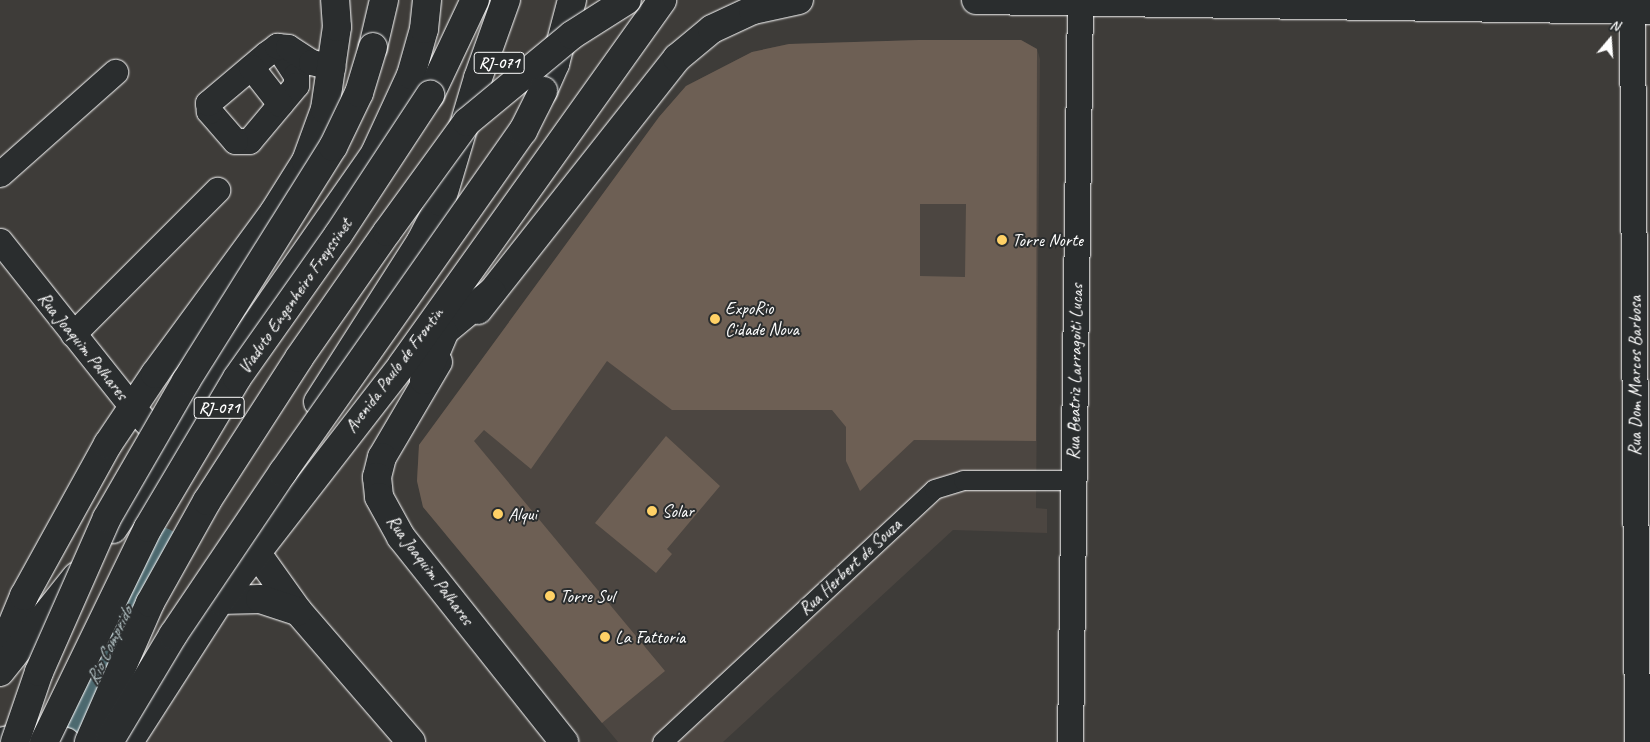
<!DOCTYPE html>
<style>
body{margin:0}
#map{position:relative;width:1650px;height:742px;overflow:hidden;background:#3e3c39;font-family:Caveat,sans-serif}
div>[style]{position:absolute}
.built>*{inset:0;background:#4c4641}
.river>*{height:49px;margin:-24.5px;padding:0 24.5px;transform-origin:24.5px;border-radius:24.5px;background:#4c696f}
.building>*{inset:0;background:#6d5f54}
.roads{filter:drop-shadow(0 0 1px #fff) drop-shadow(0 0 1px #fff)}
.pedestrian>*{height:19px;margin:-9.5px;padding:0 9.5px;transform-origin:9.5px;border-radius:9.5px;background:#2a2d2e}
.minor>*{height:25px;margin:-12.5px;padding:0 12.5px;transform-origin:12.5px;border-radius:12.5px;background:#2a2d2e}
.tertiary>*{height:28px;margin:-14px;padding:0 14px;transform-origin:14px;border-radius:14px;background:#2a2d2e}
.secondary>*{height:28px;margin:-14px;padding:0 14px;transform-origin:14px;border-radius:14px;background:#2a2d2e}
.motorway>*{height:28px;margin:-14px;padding:0 14px;transform-origin:14px;border-radius:14px;background:#2a2d2e}
.bridges{filter:drop-shadow(0 0 1px #fff) drop-shadow(0 0 1px #fff)}
.motorway-bridge>*{height:28px;margin:-14px;padding:0 14px;transform-origin:14px;border-radius:14px;background:#2a2d2e}
.dots>*{width:14px;height:14px;translate:-50% -50%;box-sizing:border-box;border:2px solid #2a2d2e;border-radius:50%}
span{translate:-50% -50%;white-space:nowrap;text-align:center;line-height:1.15;-webkit-text-stroke:4px #2a2d2e;paint-order:stroke}
.shield-label span{padding:1px 4px;background:#2a2d2e;border:1px solid;border-radius:4px;-webkit-text-stroke-width:0}
.shield-label{font-size:16px;color:#fff;font-weight:700}
.poi-label{font-size:18px;color:#fff}
.left{translate:0 -50%;text-align:left}
.street-label{font-size:18px;color:#fff}
.water-label{font-size:19px;color:#aebcbe;font-style:italic}
.north{position:absolute;left:1585px;top:15px;width:50px;height:50px;-webkit-text-stroke:4px #2a2d2e;paint-order:stroke;rotate:18deg;font-size:14px;font-weight:700;line-height:20px;text-align:center;color:#fff}
.north::after{content:'';display:block;margin:auto;width:18px;height:22px;background:#fff;clip-path:polygon(50% 0,100% 100%,50% 72%,0 100%)}
</style>
<div id="map">
<div class="built">
<i style="clip-path:polygon(919px 40px,1021px 40px,1037px 49px,1040px 59px,1036px 508px,1047px 509px,1047px 533px,953px 530px,723px 742px,618px 742px,446px 535px,458px 526px,435px 521px,423px 507px,417px 481px,419px 445px,659px 117px,686px 86px,752px 52px,789px 44px)"></i>
</div>
<div class="river">
<i style="left:66px;top:742px;width:70px;rotate:-67.4deg"></i>
<i style="left:93px;top:677px;width:142px;rotate:-62.7deg"></i>
</div>
<div class="building">
<i style="clip-path:polygon(evenodd,919px 40px,1021px 40px,1037px 49px,1036px 441px,914px 440px,860px 491px,846px 461px,846px 427px,832px 410px,672px 410px,607px 361px,531px 469px,484px 430px,474px 441px,665px 671px,602px 723px,423px 507px,417px 481px,419px 445px,659px 117px,686px 86px,752px 52px,789px 44px,919px 40px,920px 204px,966px 204px,965px 277px,920px 276px,920px 204px)"></i>
<i style="clip-path:polygon(666px 436px,720px 486px,667px 549px,672px 554px,656px 573px,595px 523px)"></i>
</div>
<div class="roads">
<div class="pedestrian">
<i style="left:662px;top:742px;width:371px;rotate:-42.9deg"></i>
<i style="left:934px;top:489px;width:30px;rotate:-17deg"></i>
<i style="left:963px;top:480px;width:111px"></i>
</div>
<div class="minor">
<i style="left:1632px;top:10px;width:732px;rotate:89.61deg"></i>
<i style="left:277px;top:46px;width:35px;rotate:57deg"></i>
<i style="left:296px;top:75px;width:10px;rotate:90deg"></i>
<i style="left:296px;top:85px;width:73px;rotate:130deg"></i>
<i style="left:249px;top:141px;width:14px;rotate:180deg"></i>
<i style="left:235px;top:141px;width:40px;rotate:-131deg"></i>
<i style="left:209px;top:111px;width:8px;rotate:-97deg"></i>
<i style="left:208px;top:103px;width:76px;rotate:-40.2deg"></i>
<i style="left:266px;top:54px;width:14px;rotate:-36deg"></i>
<i style="left:277px;top:46px;width:11px;rotate:5deg"></i>
<i style="left:288px;top:47px;width:27px;rotate:33deg"></i>
<i style="left:311px;top:62px;width:22px;rotate:13deg"></i>
<i style="left:251px;top:67px;width:47px;rotate:51.9deg"></i>
<i style="left:0;top:174px;width:154px;rotate:-41.6deg"></i>
<i style="left:0;top:241px;width:212px;rotate:51.5deg"></i>
<i style="left:132px;top:407px;width:56px;rotate:47.2deg"></i>
<i style="left:73px;top:334px;width:204px;rotate:-45deg"></i>
<i style="left:1070px;top:742px;width:740px;rotate:-89.23deg"></i>
</div>
<div class="tertiary">
<i style="left:976px;top:0;width:674px;rotate:0.85deg"></i>
<i style="left:478px;top:310px;width:321px;rotate:-51.7deg"></i>
<i style="left:677px;top:58px;width:45px;rotate:-39.6deg"></i>
<i style="left:712px;top:29px;width:45px;rotate:-24.9deg"></i>
<i style="left:753px;top:10px;width:47px;rotate:-12.3deg"></i>
<i style="left:438px;top:362px;width:110px;rotate:120.5deg"></i>
<i style="left:382px;top:457px;width:21px;rotate:104deg"></i>
<i style="left:377px;top:477px;width:20px;rotate:84deg"></i>
<i style="left:379px;top:497px;width:46px;rotate:61.2deg"></i>
<i style="left:401px;top:537px;width:262px;rotate:51.5deg"></i>
<i style="left:256px;top:552px;width:72px;rotate:54.6deg"></i>
<i style="left:298px;top:611px;width:173px;rotate:49.2deg"></i>
</div>
<div class="secondary">
<i style="left:423px;top:349px;width:89px;rotate:-39.6deg"></i>
<i style="left:424px;top:380px;width:51px;rotate:-66.9deg"></i>
<i style="left:113px;top:529px;width:458px;rotate:-55.1deg"></i>
<i style="left:375px;top:153px;width:86px;rotate:-65.2deg"></i>
<i style="left:411px;top:75px;width:48px;rotate:-74.2deg"></i>
<i style="left:424px;top:29px;width:29px;rotate:-84deg"></i>
<i style="left:220px;top:600px;width:40px;rotate:-1.4deg"></i>
<i style="left:260px;top:599px;width:40px;rotate:18deg"></i>
<i style="left:0;top:654px;width:63px;rotate:-67.5deg"></i>
<i style="left:24px;top:596px;width:174px;rotate:-61.1deg"></i>
<i style="left:108px;top:444px;width:84px;rotate:-56.1deg"></i>
<i style="left:155px;top:374px;width:201px;rotate:-53.7deg"></i>
<i style="left:274px;top:212px;width:60px;rotate:-57.9deg"></i>
<i style="left:306px;top:161px;width:55px;rotate:-69.9deg"></i>
<i style="left:325px;top:109px;width:83px;rotate:-81.7deg"></i>
<i style="left:337px;top:27px;width:27px;rotate:-94deg"></i>
<i style="left:0;top:672px;width:122px;rotate:-51.3deg"></i>
<i style="left:0;top:742px;width:39px;rotate:-12deg"></i>
<i style="left:38px;top:734px;width:29px;rotate:16deg"></i>
<i style="left:129px;top:742px;width:169px;rotate:-57.3deg"></i>
<i style="left:220px;top:600px;width:297px;rotate:-52.2deg"></i>
<i style="left:402px;top:365px;width:448px;rotate:-54.5deg"></i>
</div>
<div class="motorway">
<i style="left:373px;top:47px;width:48px;rotate:-76.8deg"></i>
<i style="left:543px;top:91px;width:30px;rotate:-66deg"></i>
<i style="left:555px;top:64px;width:66px;rotate:-75.1deg"></i>
<i style="left:430px;top:95px;width:105px;rotate:-64.7deg"></i>
<i style="left:318px;top:402px;width:191px;rotate:-57.4deg"></i>
<i style="left:421px;top:241px;width:44px;rotate:-62.9deg"></i>
<i style="left:441px;top:202px;width:129px;rotate:-73.4deg"></i>
<i style="left:478px;top:78px;width:83px;rotate:-70.3deg"></i>
</div>
</div>
<div class="bridges">
<div class="motorway-bridge">
<i style="left:15px;top:742px;width:74px;rotate:-71.1deg"></i>
<i style="left:39px;top:672px;width:168px;rotate:-66.2deg"></i>
<i style="left:107px;top:518px;width:158px;rotate:-60deg"></i>
<i style="left:186px;top:381px;width:276px;rotate:-57.9deg"></i>
<i style="left:333px;top:147px;width:60px;rotate:-64.3deg"></i>
<i style="left:359px;top:93px;width:48px;rotate:-73.1deg"></i>
<i style="left:44px;top:742px;width:238px;rotate:-64.1deg"></i>
<i style="left:148px;top:528px;width:174px;rotate:-59.3deg"></i>
<i style="left:237px;top:378px;width:175px;rotate:-54.8deg"></i>
<i style="left:338px;top:235px;width:168px;rotate:-56.7deg"></i>
<i style="left:89px;top:742px;width:152px;rotate:-66.3deg"></i>
<i style="left:150px;top:603px;width:117px;rotate:-60.8deg"></i>
<i style="left:207px;top:501px;width:170px;rotate:-57.2deg"></i>
<i style="left:299px;top:358px;width:154px;rotate:-55.1deg"></i>
<i style="left:387px;top:232px;width:136px;rotate:-54deg"></i>
<i style="left:467px;top:122px;width:136px;rotate:-39.6deg"></i>
<i style="left:572px;top:35px;width:65px;rotate:-32.5deg"></i>
<i style="left:109px;top:742px;width:125px;rotate:-59.1deg"></i>
<i style="left:173px;top:635px;width:197px;rotate:-56deg"></i>
<i style="left:283px;top:472px;width:417px;rotate:-54.9deg"></i>
<i style="left:523px;top:131px;width:45px;rotate:-63.4deg"></i>
</div>
</div>
<div class="dots">
<i style="left:1002px;top:240px;background:#ffd166"></i>
<i style="left:715px;top:319px;background:#ffd166"></i>
<i style="left:652px;top:511px;background:#ffd166"></i>
<i style="left:498px;top:514px;background:#ffd166"></i>
<i style="left:550px;top:596px;background:#ffd166"></i>
<i style="left:605px;top:637px;background:#ffd166"></i>
</div>
<div class="shield-label">
<span style="left:499px;top:63px">RJ-071</span>
<span style="left:219px;top:408px">RJ-071</span>
</div>
<div class="poi-label">
<span class="left" style="left:1012px;top:240px">Torre Norte</span>
<span class="left" style="left:725px;top:319px">ExpoRio<br>Cidade Nova</span>
<span class="left" style="left:662px;top:511px">Solar</span>
<span class="left" style="left:508px;top:514px">Alqui</span>
<span class="left" style="left:560px;top:596px">Torre Sul</span>
<span class="left" style="left:615px;top:637px">La Fattoria</span>
</div>
<div class="street-label">
<span style="left:295px;top:296px;rotate:-55deg">Viaduto Engenheiro Freyssinet</span>
<span style="left:83px;top:346px;rotate:51deg">Rua Joaquim Palhares</span>
<span style="left:394px;top:370px;rotate:-53deg">Avenida Paulo de Frontin</span>
<span style="left:1075px;top:372px;rotate:-89deg">Rua Beatriz Larragoiti Lucas</span>
<span style="left:1635px;top:376px;rotate:-90deg">Rua Dom Marcos Barbosa</span>
<span style="left:850px;top:567px;rotate:-43deg">Rua Herbert de Souza</span>
<span style="left:430px;top:570px;rotate:53deg">Rua Joaquim Palhares</span>
</div>
<div class="water-label">
<span style="left:110px;top:646px;rotate:-64deg">Rio Comprido</span>
</div>
<div class="north">N</div>
</div>
